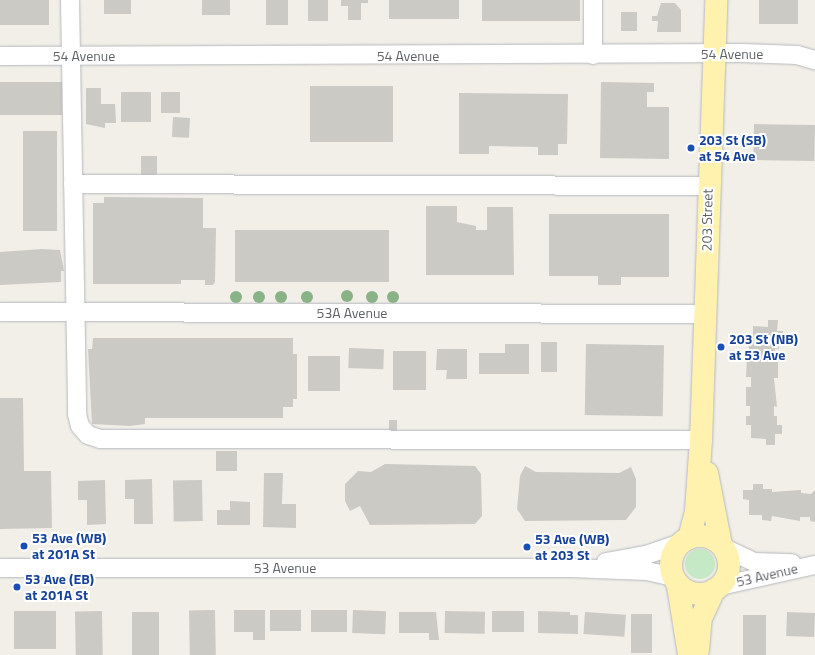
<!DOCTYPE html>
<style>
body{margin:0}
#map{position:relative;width:815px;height:655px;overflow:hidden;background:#f1efe8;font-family:"Titillium Web",sans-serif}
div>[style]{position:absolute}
.green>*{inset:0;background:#c5e8c5}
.round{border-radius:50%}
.building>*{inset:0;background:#cccac5;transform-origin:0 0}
.roads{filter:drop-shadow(0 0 1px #b5b8bc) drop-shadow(0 0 1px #b5b8bc)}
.minor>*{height:18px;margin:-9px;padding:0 9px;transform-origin:9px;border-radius:9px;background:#fff}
.major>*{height:22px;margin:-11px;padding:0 11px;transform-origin:11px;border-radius:11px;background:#fff2af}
.major>.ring{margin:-11px;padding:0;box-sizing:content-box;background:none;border:22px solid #fff2af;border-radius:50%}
.trees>*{width:12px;height:12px;margin:-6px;border-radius:50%;background:#89b387}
.dots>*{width:11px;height:11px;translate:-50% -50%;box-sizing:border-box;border:2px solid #fff;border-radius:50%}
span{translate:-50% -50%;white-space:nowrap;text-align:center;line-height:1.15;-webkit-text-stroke:4px #fff;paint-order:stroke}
.street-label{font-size:14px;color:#5f6368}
.transit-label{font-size:14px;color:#164399;font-weight:700}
.left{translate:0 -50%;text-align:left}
</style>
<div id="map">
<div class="green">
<i class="round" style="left:685px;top:549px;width:30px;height:30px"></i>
</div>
<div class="building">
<i style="left:0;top:0;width:49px;height:25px"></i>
<i style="left:104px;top:0;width:27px;height:14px"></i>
<i style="left:202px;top:0;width:28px;height:15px"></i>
<i style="left:266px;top:0;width:22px;height:25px"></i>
<i style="left:308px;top:0;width:20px;height:21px"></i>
<i style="clip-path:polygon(341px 0,368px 0,368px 3px,361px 3px,361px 20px,348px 20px,348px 6px,341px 6px)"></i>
<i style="left:389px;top:0;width:70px;height:19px"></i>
<i style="left:482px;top:0;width:98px;height:21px"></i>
<i style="left:759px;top:0;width:39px;height:24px"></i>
<i style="clip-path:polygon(661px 3px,675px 3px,681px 10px,681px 32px,657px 32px,658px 21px,652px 21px,652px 16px,657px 16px)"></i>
<i style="left:621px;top:12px;width:16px;height:19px"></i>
<i style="left:0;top:82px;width:62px;height:33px"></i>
<i style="clip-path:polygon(601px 82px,654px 83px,654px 92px,647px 92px,647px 107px,669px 107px,669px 159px,600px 158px)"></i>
<i style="left:310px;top:86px;width:83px;height:56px"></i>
<i style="clip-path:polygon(86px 88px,101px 88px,101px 104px,115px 104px,116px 123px,105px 123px,105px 128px,86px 124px)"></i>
<i style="left:151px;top:92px;width:30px;height:30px;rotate:90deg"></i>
<i style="left:180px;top:92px;width:21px;height:19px;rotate:90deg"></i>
<i style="clip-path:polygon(459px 93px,568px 94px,567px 144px,558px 144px,558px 155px,538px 155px,538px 147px,489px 146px,489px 154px,459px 154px)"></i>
<i style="left:173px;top:117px;width:17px;height:20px;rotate:3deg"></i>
<i style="left:754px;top:124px;width:61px;height:36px;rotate:1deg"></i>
<i style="left:23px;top:131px;width:34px;height:100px"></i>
<i style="left:141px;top:156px;width:16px;height:20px"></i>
<i style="clip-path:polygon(104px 197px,203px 198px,203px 228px,216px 228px,215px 282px,213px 285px,205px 285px,205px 280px,181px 280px,181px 284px,93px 284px,93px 203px,104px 203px)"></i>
<i style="clip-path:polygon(426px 206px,457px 206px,457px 222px,476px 226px,476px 230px,487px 230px,487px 207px,513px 207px,514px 275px,426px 275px)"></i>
<i style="clip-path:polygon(549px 214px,669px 214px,669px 277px,621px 277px,621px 285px,598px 285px,598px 276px,549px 276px)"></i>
<i style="left:235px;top:230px;width:154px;height:52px"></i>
<i style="clip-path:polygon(42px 249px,60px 250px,64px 271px,61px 271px,61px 282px,0 285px,0 252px)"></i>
<i style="clip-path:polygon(768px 320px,778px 320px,777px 331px,783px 331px,783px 340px,779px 340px,779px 349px,775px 349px,775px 359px,778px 359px,778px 378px,774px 378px,777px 407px,774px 406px,774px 416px,777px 416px,777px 425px,782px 425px,782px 434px,775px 434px,775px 445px,766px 445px,766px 439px,751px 438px,751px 425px,746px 425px,746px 416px,750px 416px,750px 406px,746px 406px,746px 387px,751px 387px,751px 377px,746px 377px,747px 358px,751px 358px,747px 339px,753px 339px,753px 326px,768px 327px)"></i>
<i style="clip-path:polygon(93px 338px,293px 338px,293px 354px,297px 354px,297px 399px,293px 399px,293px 407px,283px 407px,283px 418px,145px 418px,145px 424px,130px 426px,92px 424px,88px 349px,92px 349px)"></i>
<i style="left:541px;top:342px;width:16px;height:30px"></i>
<i style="clip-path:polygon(505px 344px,529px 344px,529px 374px,479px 374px,479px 353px,505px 353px)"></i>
<i style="left:586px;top:344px;width:78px;height:71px;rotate:1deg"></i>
<i style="left:349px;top:348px;width:35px;height:20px;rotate:2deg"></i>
<i style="clip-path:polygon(437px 349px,467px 349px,467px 379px,446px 379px,447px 370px,436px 370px)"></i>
<i style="left:393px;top:351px;width:33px;height:39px"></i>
<i style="left:308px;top:356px;width:32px;height:35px"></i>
<i style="clip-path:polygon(0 398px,23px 398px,24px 471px,51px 471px,52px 528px,0 529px)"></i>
<i style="left:389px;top:420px;width:8px;height:11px"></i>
<i style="left:216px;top:451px;width:21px;height:20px"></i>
<i style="clip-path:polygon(385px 464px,475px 466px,481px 474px,482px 516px,475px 524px,370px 525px,360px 506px,350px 511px,345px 501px,345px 484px,358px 471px,371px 472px)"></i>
<i style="clip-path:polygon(525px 466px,536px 472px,619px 473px,631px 467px,636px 479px,636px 507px,626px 520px,525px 521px,517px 509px,520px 476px)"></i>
<i style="clip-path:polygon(264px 473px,283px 473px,282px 504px,296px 504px,296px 528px,263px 527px)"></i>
<i style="clip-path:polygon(152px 479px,153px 524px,134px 524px,134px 499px,125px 499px,125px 480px)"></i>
<i style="clip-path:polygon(105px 480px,106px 524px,87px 525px,87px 500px,78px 500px,78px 481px)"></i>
<i style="left:202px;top:480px;width:41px;height:29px;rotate:89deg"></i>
<i style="clip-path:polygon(753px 484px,763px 484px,763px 489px,772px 489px,772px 492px,801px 490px,801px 493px,811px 494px,815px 490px,815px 522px,810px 521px,810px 517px,800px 517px,800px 521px,772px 516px,771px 521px,762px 520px,762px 515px,749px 515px,749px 500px,743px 499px,743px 490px,753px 490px)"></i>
<i style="clip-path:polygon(230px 501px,250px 502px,250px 525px,217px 525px,217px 510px,230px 510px)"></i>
<i style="left:215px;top:610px;width:45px;height:26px;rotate:89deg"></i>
<i style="clip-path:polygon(234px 610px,265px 610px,265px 640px,253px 640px,253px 632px,234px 632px)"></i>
<i style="left:270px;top:610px;width:31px;height:21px"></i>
<i style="left:311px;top:610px;width:36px;height:22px"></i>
<i style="left:353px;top:610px;width:33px;height:23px;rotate:2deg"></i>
<i style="left:14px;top:611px;width:42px;height:38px"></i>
<i style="left:102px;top:611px;width:44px;height:27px;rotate:89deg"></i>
<i style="left:445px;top:611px;width:40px;height:22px;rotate:1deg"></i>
<i style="left:492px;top:611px;width:32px;height:21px"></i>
<i style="clip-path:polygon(538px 611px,570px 612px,570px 615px,578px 615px,578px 634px,538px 633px)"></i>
<i style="left:132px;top:612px;width:27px;height:43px"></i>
<i style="clip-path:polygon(399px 612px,436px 612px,439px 640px,429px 640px,429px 633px,399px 633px)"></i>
<i style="left:585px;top:612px;width:41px;height:22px;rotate:4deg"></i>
<i style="left:787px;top:612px;width:28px;height:24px;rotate:2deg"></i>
<i style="left:631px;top:614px;width:21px;height:39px"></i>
<i style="left:743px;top:615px;width:23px;height:40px"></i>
</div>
<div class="roads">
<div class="minor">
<i style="left:70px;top:0;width:414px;rotate:89deg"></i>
<i style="left:77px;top:414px;width:12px;rotate:76deg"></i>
<i style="left:80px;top:426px;width:12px;rotate:48deg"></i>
<i style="left:88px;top:435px;width:13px;rotate:18deg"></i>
<i style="left:100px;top:439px;width:601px;rotate:0.1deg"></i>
<i style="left:593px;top:0;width:55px;rotate:90deg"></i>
<i style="left:0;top:56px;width:743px;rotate:-0.23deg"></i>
<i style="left:743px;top:53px;width:54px;rotate:2.1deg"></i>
<i style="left:797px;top:55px;width:19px;rotate:16deg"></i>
<i style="left:73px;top:184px;width:635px;rotate:0.18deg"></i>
<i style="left:0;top:312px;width:704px;rotate:0.16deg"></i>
<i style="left:724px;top:548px;width:33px;rotate:25deg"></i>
<i style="left:754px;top:562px;width:38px;rotate:2deg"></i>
<i style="left:606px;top:562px;width:41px;rotate:-9.9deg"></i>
<i style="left:646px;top:555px;width:37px;rotate:-19deg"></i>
<i style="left:0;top:568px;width:570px"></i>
<i style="left:570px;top:568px;width:77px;rotate:2.2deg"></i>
<i style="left:647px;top:571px;width:27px;rotate:13deg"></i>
<i style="left:720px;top:586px;width:97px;rotate:-12.5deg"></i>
</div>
<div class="major">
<i style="left:707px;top:473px;width:73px;rotate:79deg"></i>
<i class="ring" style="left:671px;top:536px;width:36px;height:36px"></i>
<i style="left:689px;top:538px;width:28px;rotate:-75deg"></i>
<i style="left:696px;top:511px;width:71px;rotate:-86deg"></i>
<i style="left:701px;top:440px;width:440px;rotate:-88deg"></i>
<i style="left:678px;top:586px;width:70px;rotate:80.9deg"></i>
<i style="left:698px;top:650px;width:32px;rotate:-85deg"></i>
<i style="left:701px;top:618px;width:31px;rotate:-65deg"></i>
</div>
</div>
<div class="trees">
<i style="left:347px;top:296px"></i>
<i style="left:236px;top:297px"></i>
<i style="left:259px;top:297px"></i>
<i style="left:281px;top:297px"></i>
<i style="left:307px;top:297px"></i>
<i style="left:372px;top:297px"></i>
<i style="left:393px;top:297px"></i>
</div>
<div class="dots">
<i style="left:691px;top:148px;background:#1a4fb4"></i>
<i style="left:721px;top:347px;background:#1a4fb4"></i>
<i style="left:24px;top:546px;background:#1a4fb4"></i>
<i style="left:527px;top:547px;background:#1a4fb4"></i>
<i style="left:17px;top:587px;background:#1a4fb4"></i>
</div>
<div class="street-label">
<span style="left:732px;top:54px">54 Avenue</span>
<span style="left:84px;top:56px">54 Avenue</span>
<span style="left:408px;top:56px">54 Avenue</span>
<span style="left:707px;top:220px;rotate:-89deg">203 Street</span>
<span style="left:352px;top:313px">53A Avenue</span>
<span style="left:285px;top:568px">53 Avenue</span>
<span style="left:767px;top:575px;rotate:-13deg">53 Avenue</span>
</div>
<div class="transit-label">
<span class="left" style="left:699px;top:148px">203 St (SB)<br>at 54 Ave</span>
<span class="left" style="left:729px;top:347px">203 St (NB)<br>at 53 Ave</span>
<span class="left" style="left:32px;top:546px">53 Ave (WB)<br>at 201A St</span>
<span class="left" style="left:535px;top:547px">53 Ave (WB)<br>at 203 St</span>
<span class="left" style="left:25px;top:587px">53 Ave (EB)<br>at 201A St</span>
</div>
</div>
